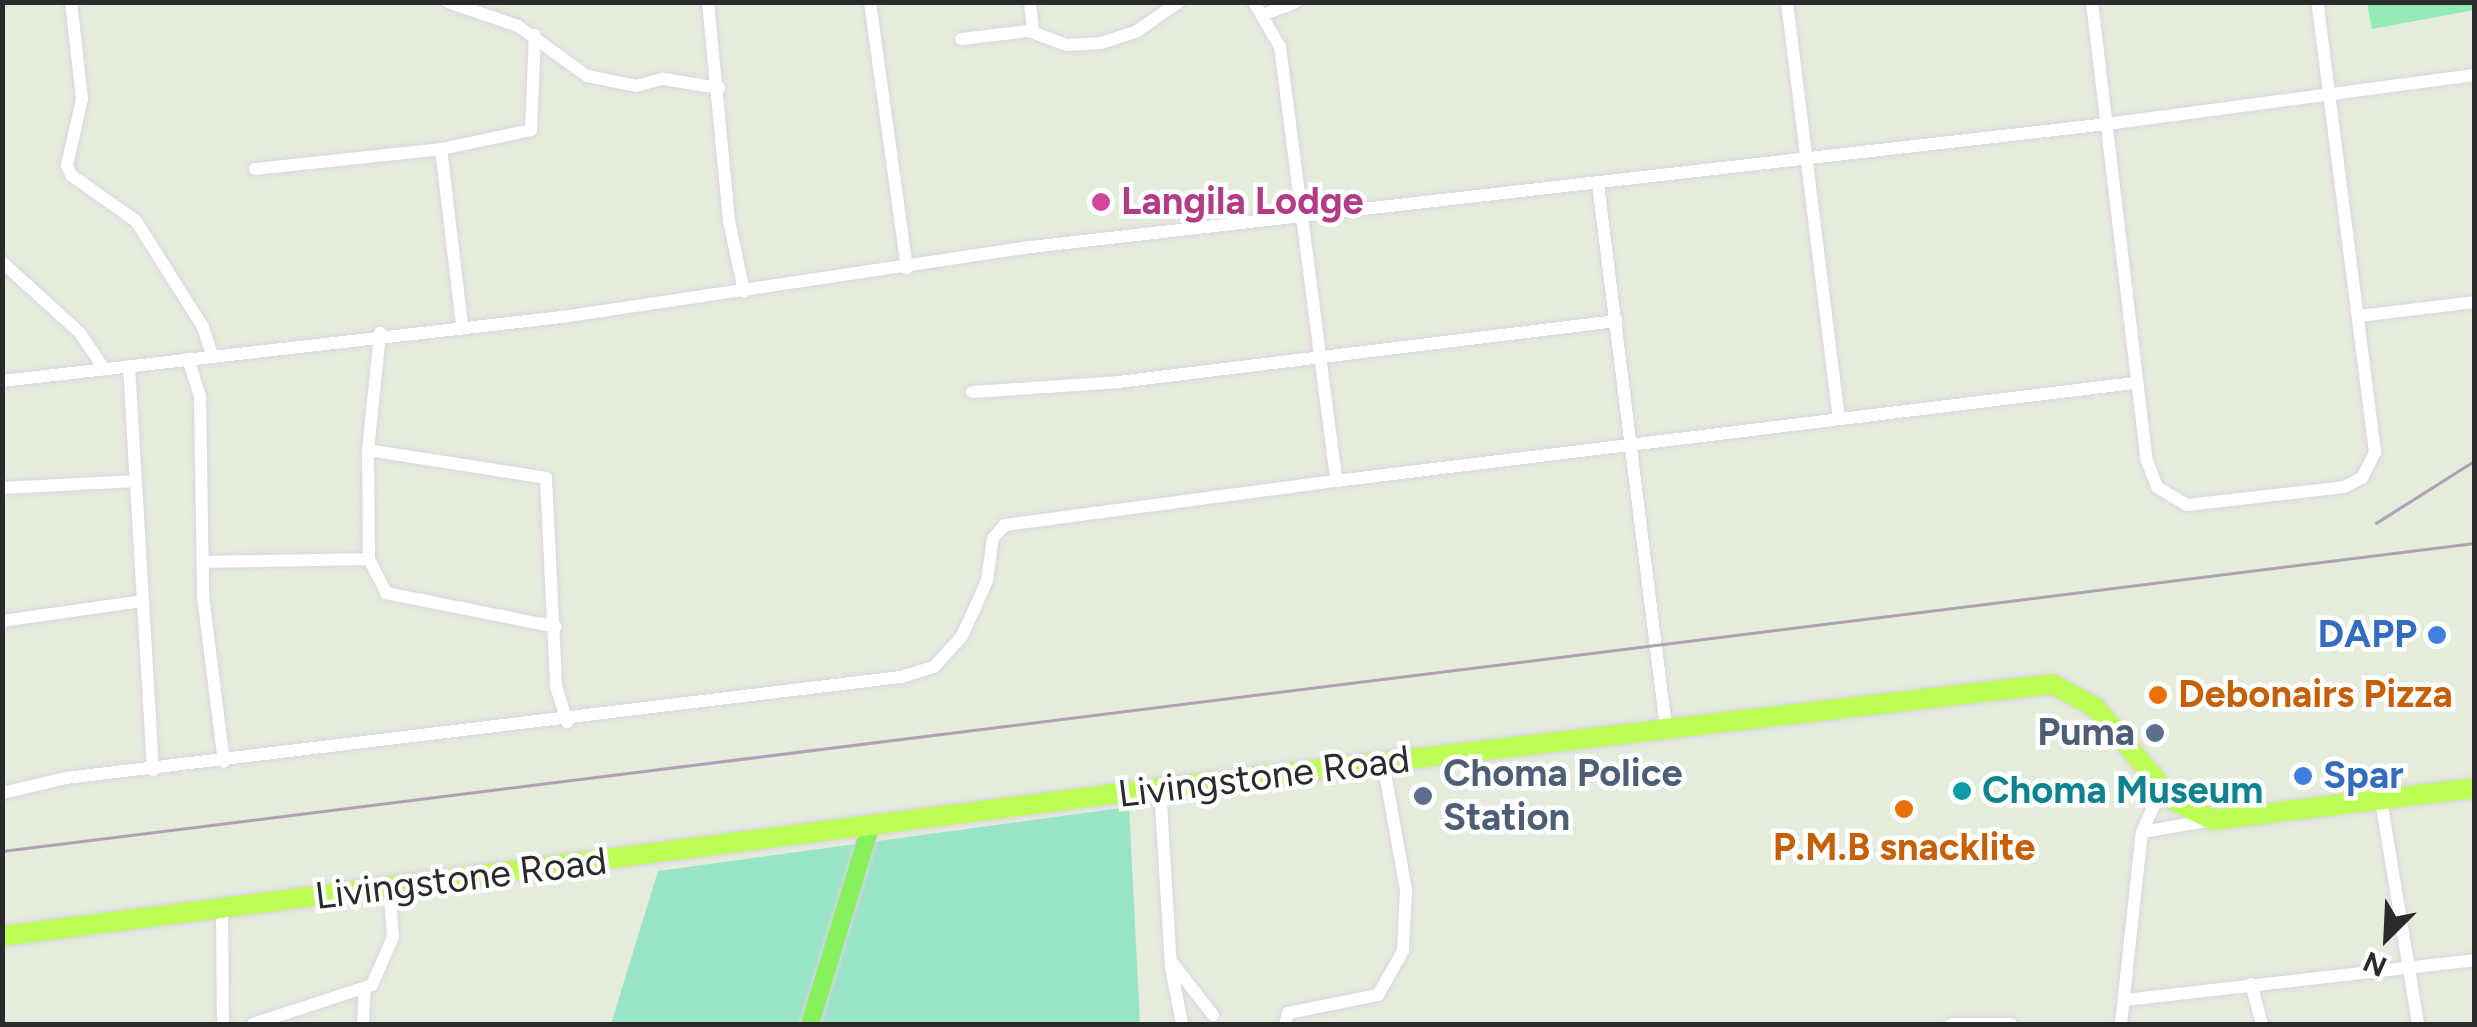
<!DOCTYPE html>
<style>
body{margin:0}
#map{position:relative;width:2477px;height:1027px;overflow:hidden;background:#e4ecdc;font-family:Figtree,sans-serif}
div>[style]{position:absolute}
.green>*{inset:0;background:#99e3c6}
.pitch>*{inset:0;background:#94eab5}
.roads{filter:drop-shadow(0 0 2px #dfd2e3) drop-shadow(0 0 2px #dfd2e3)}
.minor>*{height:12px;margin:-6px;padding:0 6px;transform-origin:6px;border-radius:6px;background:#fff}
.major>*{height:18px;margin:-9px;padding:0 9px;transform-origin:9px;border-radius:9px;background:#87f05d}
.highway>*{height:20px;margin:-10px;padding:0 10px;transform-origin:10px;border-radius:10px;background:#bdfe56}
.rail>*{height:2.5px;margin:-1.25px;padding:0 1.25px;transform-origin:1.25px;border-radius:1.25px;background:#b09fb5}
.dots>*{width:28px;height:28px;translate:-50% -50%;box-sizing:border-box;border:5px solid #fff;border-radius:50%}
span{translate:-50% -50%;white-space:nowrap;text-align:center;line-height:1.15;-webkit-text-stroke:9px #fff;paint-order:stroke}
.hotel-label{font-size:38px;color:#b23c85;font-weight:700}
.left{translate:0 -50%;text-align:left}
.shop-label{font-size:38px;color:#366cbe;font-weight:700}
.right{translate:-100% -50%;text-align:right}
.food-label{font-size:38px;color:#c56008;font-weight:700}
.service-label{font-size:38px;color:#4e5e75;font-weight:700}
.street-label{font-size:38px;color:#2a2a2a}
.culture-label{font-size:38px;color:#0d838f;font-weight:700}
.frame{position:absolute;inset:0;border:5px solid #2a2a2a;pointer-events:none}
.north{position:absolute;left:2337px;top:887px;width:100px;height:100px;-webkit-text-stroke:8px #fff;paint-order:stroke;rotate:204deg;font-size:28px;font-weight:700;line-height:40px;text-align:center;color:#2a2a2a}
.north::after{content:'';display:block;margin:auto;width:35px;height:45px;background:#2a2a2a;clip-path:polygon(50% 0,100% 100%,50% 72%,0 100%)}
</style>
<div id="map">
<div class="green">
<i style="clip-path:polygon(1129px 807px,1140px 1024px,611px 1024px,658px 871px)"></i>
</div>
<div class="pitch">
<i style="clip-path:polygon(2367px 3px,2474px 3px,2474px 10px,2372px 29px)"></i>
</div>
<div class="roads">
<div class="minor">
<i style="left:71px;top:2px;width:98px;rotate:83.5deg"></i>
<i style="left:82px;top:99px;width:68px;rotate:102.8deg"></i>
<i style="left:67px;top:165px;width:11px;rotate:68deg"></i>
<i style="left:71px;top:175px;width:80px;rotate:35.3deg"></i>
<i style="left:136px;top:221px;width:125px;rotate:57.7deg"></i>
<i style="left:203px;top:327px;width:32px;rotate:72deg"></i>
<i style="left:448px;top:2px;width:74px;rotate:18.9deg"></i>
<i style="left:518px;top:26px;width:85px;rotate:35.9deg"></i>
<i style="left:587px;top:76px;width:50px;rotate:11.5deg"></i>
<i style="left:636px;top:86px;width:28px;rotate:-15deg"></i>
<i style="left:663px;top:79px;width:57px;rotate:9.1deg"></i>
<i style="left:708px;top:2px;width:220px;rotate:84.5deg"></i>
<i style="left:729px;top:221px;width:72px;rotate:77.9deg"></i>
<i style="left:870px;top:2px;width:269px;rotate:82.1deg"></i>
<i style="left:1030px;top:2px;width:30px;rotate:84deg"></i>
<i style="left:1254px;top:2px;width:52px;rotate:60deg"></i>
<i style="left:1280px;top:47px;width:438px;rotate:82.6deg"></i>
<i style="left:1336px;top:481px;width:804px;rotate:-7deg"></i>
<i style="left:1787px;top:2px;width:420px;rotate:82.9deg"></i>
<i style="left:2092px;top:2px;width:459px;rotate:83.2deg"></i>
<i style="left:2146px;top:458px;width:31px;rotate:69deg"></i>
<i style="left:2157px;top:487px;width:35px;rotate:31deg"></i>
<i style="left:2187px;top:505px;width:158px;rotate:-6.5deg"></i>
<i style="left:2344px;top:487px;width:20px;rotate:-27deg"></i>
<i style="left:2362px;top:478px;width:29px;rotate:-63deg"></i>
<i style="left:2375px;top:452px;width:454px;rotate:-97.3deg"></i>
<i style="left:1265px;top:14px;width:33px;rotate:-21deg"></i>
<i style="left:961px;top:39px;width:68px;rotate:-6.7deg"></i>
<i style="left:1029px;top:31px;width:40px;rotate:20.2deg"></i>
<i style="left:1067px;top:45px;width:34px;rotate:-3deg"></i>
<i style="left:1101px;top:43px;width:38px;rotate:-18deg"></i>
<i style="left:1137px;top:31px;width:51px;rotate:-34.6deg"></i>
<i style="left:441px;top:149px;width:92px;rotate:-11.9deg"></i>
<i style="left:531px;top:130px;width:95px;rotate:-87.6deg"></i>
<i style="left:255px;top:169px;width:187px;rotate:-6.1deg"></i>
<i style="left:441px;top:149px;width:177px;rotate:83.2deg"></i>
<i style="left:1598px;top:184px;width:548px;rotate:82.87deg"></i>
<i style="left:2px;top:262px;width:105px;rotate:42.3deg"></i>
<i style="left:80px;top:333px;width:43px;rotate:56.3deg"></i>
<i style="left:2359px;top:316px;width:116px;rotate:-6.9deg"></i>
<i style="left:188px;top:359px;width:40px;rotate:72deg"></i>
<i style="left:200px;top:397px;width:199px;rotate:89.1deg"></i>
<i style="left:203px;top:596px;width:167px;rotate:82.8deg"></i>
<i style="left:129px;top:366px;width:405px;rotate:86.6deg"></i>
<i style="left:2px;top:381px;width:564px;rotate:-6.52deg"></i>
<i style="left:562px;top:317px;width:474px;rotate:-8.5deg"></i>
<i style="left:1031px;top:247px;width:1083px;rotate:-6.52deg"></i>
<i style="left:2107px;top:124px;width:370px;rotate:-7.6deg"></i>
<i style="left:972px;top:392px;width:146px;rotate:-3.9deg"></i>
<i style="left:1118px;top:382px;width:502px;rotate:-6.98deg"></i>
<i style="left:368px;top:450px;width:180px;rotate:8.9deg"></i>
<i style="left:546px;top:478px;width:208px;rotate:87.2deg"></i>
<i style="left:556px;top:686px;width:38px;rotate:73deg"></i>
<i style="left:2px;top:488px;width:134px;rotate:-3deg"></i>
<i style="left:369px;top:559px;width:38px;rotate:63deg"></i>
<i style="left:386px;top:593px;width:173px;rotate:11.3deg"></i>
<i style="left:204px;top:562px;width:165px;rotate:-1deg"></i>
<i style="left:369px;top:559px;width:109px;rotate:-90.5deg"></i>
<i style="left:368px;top:450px;width:118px;rotate:-84.1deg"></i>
<i style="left:2px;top:621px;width:142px;rotate:-8.1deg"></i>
<i style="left:1160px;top:788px;width:179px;rotate:86.5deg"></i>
<i style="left:1171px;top:967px;width:58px;rotate:79.1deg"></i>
<i style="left:2161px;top:790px;width:46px;rotate:114.3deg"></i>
<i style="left:2142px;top:832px;width:71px;rotate:-9.7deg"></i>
<i style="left:2px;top:793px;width:66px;rotate:-13.2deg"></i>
<i style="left:66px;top:778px;width:841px;rotate:-6.9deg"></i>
<i style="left:901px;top:677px;width:34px;rotate:-17deg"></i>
<i style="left:934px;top:667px;width:42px;rotate:-47.9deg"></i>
<i style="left:962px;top:636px;width:60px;rotate:-65.6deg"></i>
<i style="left:987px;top:581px;width:43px;rotate:-82.1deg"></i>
<i style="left:993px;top:538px;width:18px;rotate:-47deg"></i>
<i style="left:1005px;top:525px;width:334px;rotate:-7.6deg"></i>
<i style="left:2381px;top:800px;width:227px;rotate:80.6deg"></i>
<i style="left:222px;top:911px;width:113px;rotate:89.5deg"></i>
<i style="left:1173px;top:964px;width:65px;rotate:51.9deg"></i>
<i style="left:2251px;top:984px;width:41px;rotate:74.6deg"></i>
<i style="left:2125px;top:1000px;width:351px;rotate:-6.5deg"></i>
<i style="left:253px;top:1024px;width:125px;rotate:-18.1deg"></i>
<i style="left:372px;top:985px;width:52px;rotate:-66.4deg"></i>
<i style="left:393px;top:937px;width:50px;rotate:-94.6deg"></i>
<i style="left:363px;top:1024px;width:34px;rotate:-87deg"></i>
<i style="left:1285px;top:1024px;width:11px;rotate:-75deg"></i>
<i style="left:1288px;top:1013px;width:92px;rotate:-11.3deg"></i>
<i style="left:1378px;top:995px;width:51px;rotate:-60.4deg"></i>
<i style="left:1403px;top:951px;width:61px;rotate:-87.2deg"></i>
<i style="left:1406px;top:890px;width:130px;rotate:-100.2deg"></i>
<i style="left:1952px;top:1024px;width:59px"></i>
<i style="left:2121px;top:1024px;width:193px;rotate:-83.8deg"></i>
</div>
<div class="major">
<i style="left:810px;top:1024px;width:205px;rotate:-73deg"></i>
</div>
<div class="highway">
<i style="left:2px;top:936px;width:1167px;rotate:-7.28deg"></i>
<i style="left:1160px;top:788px;width:898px;rotate:-6.65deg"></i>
<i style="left:2052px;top:684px;width:49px;rotate:28.1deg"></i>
<i style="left:2095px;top:707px;width:121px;rotate:50deg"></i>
<i style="left:2173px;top:800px;width:45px;rotate:26.6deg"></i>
<i style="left:2213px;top:820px;width:263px;rotate:-7deg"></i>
</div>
</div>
<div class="rail">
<i style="left:2376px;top:523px;width:116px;rotate:-32.3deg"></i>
<i style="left:2px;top:851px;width:2491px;rotate:-7.1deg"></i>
</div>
<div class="dots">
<i style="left:1101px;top:202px;background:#d1479c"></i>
<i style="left:2437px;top:635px;background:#3f7fe0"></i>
<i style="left:2158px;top:695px;background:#e8710a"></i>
<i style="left:2155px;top:733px;background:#5c6f8a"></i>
<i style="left:2303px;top:776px;background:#3f7fe0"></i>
<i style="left:1962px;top:791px;background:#0f9aa8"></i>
<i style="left:1423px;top:796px;background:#5c6f8a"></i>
<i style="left:1904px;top:809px;background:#e8710a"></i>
</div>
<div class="hotel-label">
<span class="left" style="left:1121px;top:202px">Langila Lodge</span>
</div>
<div class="shop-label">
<span class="right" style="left:2417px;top:635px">DAPP</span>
<span class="left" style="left:2323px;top:776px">Spar</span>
</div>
<div class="food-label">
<span class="left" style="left:2178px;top:695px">Debonairs Pizza</span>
<span style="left:1904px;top:848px">P.M.B snacklite</span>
</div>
<div class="service-label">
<span class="right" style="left:2135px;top:733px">Puma</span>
<span class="left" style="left:1443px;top:796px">Choma Police<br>Station</span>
</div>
<div class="street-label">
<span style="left:1264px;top:777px;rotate:-7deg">Livingstone Road</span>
<span style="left:461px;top:879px;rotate:-7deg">Livingstone Road</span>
</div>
<div class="culture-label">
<span class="left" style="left:1982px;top:791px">Choma Museum</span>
</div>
<div class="frame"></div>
<div class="north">N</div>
</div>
